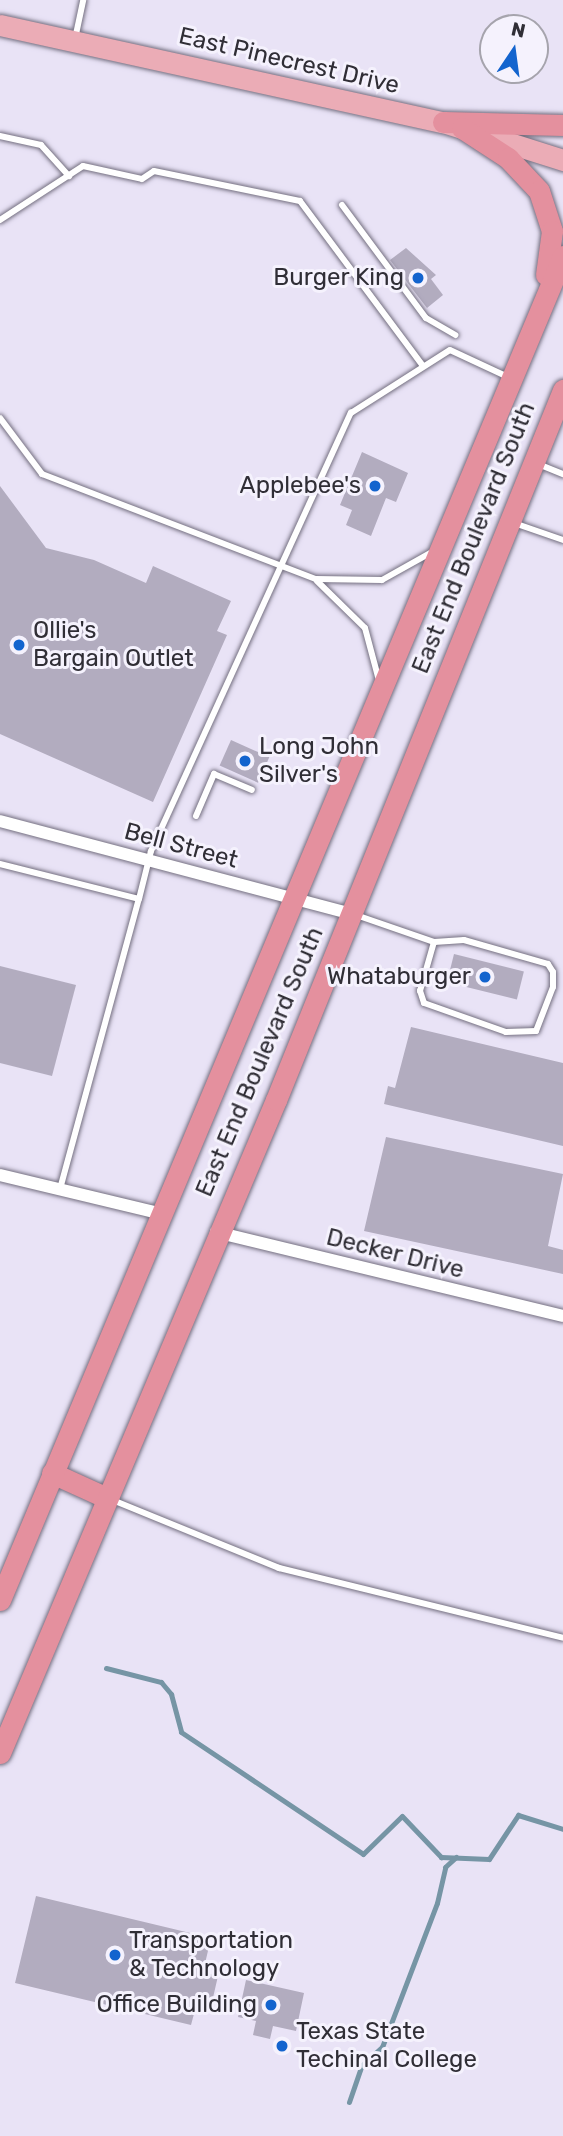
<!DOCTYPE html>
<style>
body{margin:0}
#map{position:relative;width:563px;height:2136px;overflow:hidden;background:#e9e3f6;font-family:Rubik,sans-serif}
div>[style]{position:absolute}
.stream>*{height:5px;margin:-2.5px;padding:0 2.5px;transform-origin:2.5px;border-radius:2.5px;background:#7695a5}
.building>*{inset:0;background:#b2acbf;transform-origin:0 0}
.roads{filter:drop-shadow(0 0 2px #746f80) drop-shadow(0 0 2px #746f80)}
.service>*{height:6px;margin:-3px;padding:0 3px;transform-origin:3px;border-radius:3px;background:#fff}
.minor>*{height:12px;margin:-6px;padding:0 6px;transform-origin:6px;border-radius:6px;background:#fff}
.primary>*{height:21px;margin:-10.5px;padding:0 10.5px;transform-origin:10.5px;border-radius:10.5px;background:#ebacb6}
.trunk>*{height:21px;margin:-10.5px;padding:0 10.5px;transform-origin:10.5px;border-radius:10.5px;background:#e4909e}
.dots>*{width:19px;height:19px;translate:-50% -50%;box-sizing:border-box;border:4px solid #f5f2fd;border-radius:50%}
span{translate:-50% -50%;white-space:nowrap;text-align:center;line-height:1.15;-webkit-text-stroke:6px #f5f2fd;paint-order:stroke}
.street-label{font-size:24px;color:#302e36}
.poi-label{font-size:24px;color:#302e36}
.right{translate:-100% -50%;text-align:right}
.left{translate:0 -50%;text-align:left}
.north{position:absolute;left:479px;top:14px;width:70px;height:70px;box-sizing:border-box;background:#f5f2fd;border:2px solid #a6a4ad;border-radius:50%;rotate:13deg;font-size:19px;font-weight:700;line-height:28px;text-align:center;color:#302e36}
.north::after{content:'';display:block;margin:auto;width:24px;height:32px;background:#1364ce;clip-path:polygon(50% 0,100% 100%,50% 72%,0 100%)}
</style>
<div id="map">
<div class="stream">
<i style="left:106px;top:1668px;width:57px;rotate:14.3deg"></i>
<i style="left:161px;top:1682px;width:16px;rotate:50deg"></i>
<i style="left:171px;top:1694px;width:39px;rotate:75deg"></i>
<i style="left:181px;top:1732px;width:219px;rotate:33.8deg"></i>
<i style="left:363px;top:1854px;width:54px;rotate:-44.3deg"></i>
<i style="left:402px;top:1816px;width:57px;rotate:46.4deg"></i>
<i style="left:441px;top:1857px;width:48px;rotate:2.4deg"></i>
<i style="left:489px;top:1859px;width:53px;rotate:-56.6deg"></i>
<i style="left:518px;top:1815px;width:47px;rotate:17.3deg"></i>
<i style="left:349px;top:2102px;width:39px;rotate:-71deg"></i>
<i style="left:362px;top:2065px;width:27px;rotate:-42deg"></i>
<i style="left:382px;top:2047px;width:154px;rotate:-69.1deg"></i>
<i style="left:437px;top:1903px;width:37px;rotate:-77deg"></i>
<i style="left:445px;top:1867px;width:15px;rotate:-42deg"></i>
</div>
<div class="building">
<i style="clip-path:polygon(406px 248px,436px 275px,431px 279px,443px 295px,427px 308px,390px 260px)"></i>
<i style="clip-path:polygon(362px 452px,408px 473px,396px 502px,386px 498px,371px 536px,346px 525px,352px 510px,340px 505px)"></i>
<i style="clip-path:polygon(0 486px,46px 548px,94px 560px,146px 583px,153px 566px,231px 601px,217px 631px,227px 635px,153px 802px,0 734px)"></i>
<i style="left:231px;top:740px;width:42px;height:28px;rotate:24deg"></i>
<i style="left:454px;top:954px;width:72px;height:29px;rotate:14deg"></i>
<i style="clip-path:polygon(0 966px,76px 985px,52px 1076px,0 1063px)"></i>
<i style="clip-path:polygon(411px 1027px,563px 1063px,563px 1146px,384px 1104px,388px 1086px,395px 1088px)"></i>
<i style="clip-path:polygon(386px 1137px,563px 1174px,548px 1246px,563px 1250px,563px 1274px,364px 1231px)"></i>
<i style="clip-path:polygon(36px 1896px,211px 1938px,203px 1972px,218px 1976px,212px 2002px,198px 1999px,191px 2025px,15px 1983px)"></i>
<i style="clip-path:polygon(246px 1980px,304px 1993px,296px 2031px,273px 2026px,270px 2039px,253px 2035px,256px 2021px,238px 2017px)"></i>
</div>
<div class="roads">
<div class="service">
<i style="left:75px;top:39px;width:40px;rotate:-78deg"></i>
<i style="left:0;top:136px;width:42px;rotate:12.4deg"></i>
<i style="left:41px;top:145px;width:42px;rotate:47.9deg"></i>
<i style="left:342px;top:205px;width:141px;rotate:53.4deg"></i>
<i style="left:426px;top:318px;width:34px;rotate:30deg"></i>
<i style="left:0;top:220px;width:99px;rotate:-33deg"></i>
<i style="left:83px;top:166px;width:60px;rotate:12.4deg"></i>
<i style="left:142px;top:179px;width:14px;rotate:-34deg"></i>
<i style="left:154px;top:171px;width:149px;rotate:11.6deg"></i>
<i style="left:300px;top:201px;width:206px;rotate:53.3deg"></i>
<i style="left:0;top:418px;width:70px;rotate:53.1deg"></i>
<i style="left:42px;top:474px;width:293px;rotate:21deg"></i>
<i style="left:316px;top:579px;width:66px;rotate:0.9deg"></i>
<i style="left:382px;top:580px;width:57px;rotate:-29.2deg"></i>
<i style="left:538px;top:464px;width:27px;rotate:22deg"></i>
<i style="left:514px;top:523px;width:52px;rotate:19.1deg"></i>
<i style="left:317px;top:581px;width:67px;rotate:44.4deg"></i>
<i style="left:365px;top:628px;width:51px;rotate:75.1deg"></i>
<i style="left:196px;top:816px;width:46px;rotate:-66.8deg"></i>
<i style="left:214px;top:774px;width:41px;rotate:22.8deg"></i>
<i style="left:0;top:864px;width:143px;rotate:14.1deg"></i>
<i style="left:139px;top:899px;width:49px;rotate:-76deg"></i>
<i style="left:151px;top:851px;width:482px;rotate:-65.5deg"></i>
<i style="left:351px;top:413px;width:117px;rotate:-32.5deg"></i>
<i style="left:450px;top:350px;width:64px;rotate:25deg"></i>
<i style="left:356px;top:915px;width:83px;rotate:19.1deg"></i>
<i style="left:434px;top:942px;width:30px;rotate:-4deg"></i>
<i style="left:464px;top:940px;width:87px;rotate:15.9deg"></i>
<i style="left:548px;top:964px;width:9px;rotate:58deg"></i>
<i style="left:553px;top:972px;width:15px;rotate:90deg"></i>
<i style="left:553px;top:987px;width:47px;rotate:111.1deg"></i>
<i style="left:536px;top:1031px;width:30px;rotate:178deg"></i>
<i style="left:506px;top:1032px;width:87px;rotate:-160.5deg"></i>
<i style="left:424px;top:1003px;width:13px;rotate:-108deg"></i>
<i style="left:420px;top:991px;width:51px;rotate:-74.1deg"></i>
<i style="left:60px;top:1189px;width:301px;rotate:-74.8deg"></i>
<i style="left:110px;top:1499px;width:183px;rotate:22.2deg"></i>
<i style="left:279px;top:1568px;width:292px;rotate:13.8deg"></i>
</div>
<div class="minor">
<i style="left:0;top:821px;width:363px;rotate:14.8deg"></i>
<i style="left:0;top:1175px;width:167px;rotate:13.5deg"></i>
<i style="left:216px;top:1232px;width:357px;rotate:13.6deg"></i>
</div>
<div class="primary">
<i style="left:0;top:25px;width:453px;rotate:12.4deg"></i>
<i style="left:443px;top:122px;width:126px;rotate:17.6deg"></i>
</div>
<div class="trunk">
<i style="left:443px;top:122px;width:120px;rotate:1.4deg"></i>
<i style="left:462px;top:128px;width:55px;rotate:33.1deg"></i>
<i style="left:508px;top:158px;width:45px;rotate:46.8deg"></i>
<i style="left:539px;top:191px;width:42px;rotate:72deg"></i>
<i style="left:552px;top:231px;width:44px;rotate:97.8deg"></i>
<i style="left:52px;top:1473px;width:58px;rotate:24.4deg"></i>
<i style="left:0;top:1600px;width:1457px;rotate:-67.27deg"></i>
<i style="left:0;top:1753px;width:709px;rotate:-67.09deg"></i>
<i style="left:276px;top:1100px;width:766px;rotate:-67.99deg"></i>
</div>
</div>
<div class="dots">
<i style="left:418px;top:278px;background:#1364ce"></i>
<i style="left:375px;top:486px;background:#1364ce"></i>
<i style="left:19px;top:645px;background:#1364ce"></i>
<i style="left:245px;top:761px;background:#1364ce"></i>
<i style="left:485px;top:977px;background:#1364ce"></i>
<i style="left:115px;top:1955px;background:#1364ce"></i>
<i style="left:271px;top:2005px;background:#1364ce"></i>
<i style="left:282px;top:2046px;background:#1364ce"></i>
</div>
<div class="street-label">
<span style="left:289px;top:61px;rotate:13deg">East Pinecrest Drive</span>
<span style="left:474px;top:538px;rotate:-68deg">East End Boulevard South</span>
<span style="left:181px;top:846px;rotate:15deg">Bell Street</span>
<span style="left:260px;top:1062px;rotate:-67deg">East End Boulevard South</span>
<span style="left:395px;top:1254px;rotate:14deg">Decker Drive</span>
</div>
<div class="poi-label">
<span class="right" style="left:404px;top:278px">Burger King</span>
<span class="right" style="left:361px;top:486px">Applebee's</span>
<span class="left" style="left:33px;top:645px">Ollie's<br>Bargain Outlet</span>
<span class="left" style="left:259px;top:761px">Long John<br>Silver's</span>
<span class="right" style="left:471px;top:977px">Whataburger</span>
<span class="left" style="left:129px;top:1955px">Transportation<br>&amp; Technology</span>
<span class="right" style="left:257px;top:2005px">Office Building</span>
<span class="left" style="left:296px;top:2046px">Texas State<br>Techinal College</span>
</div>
<div class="north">N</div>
</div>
